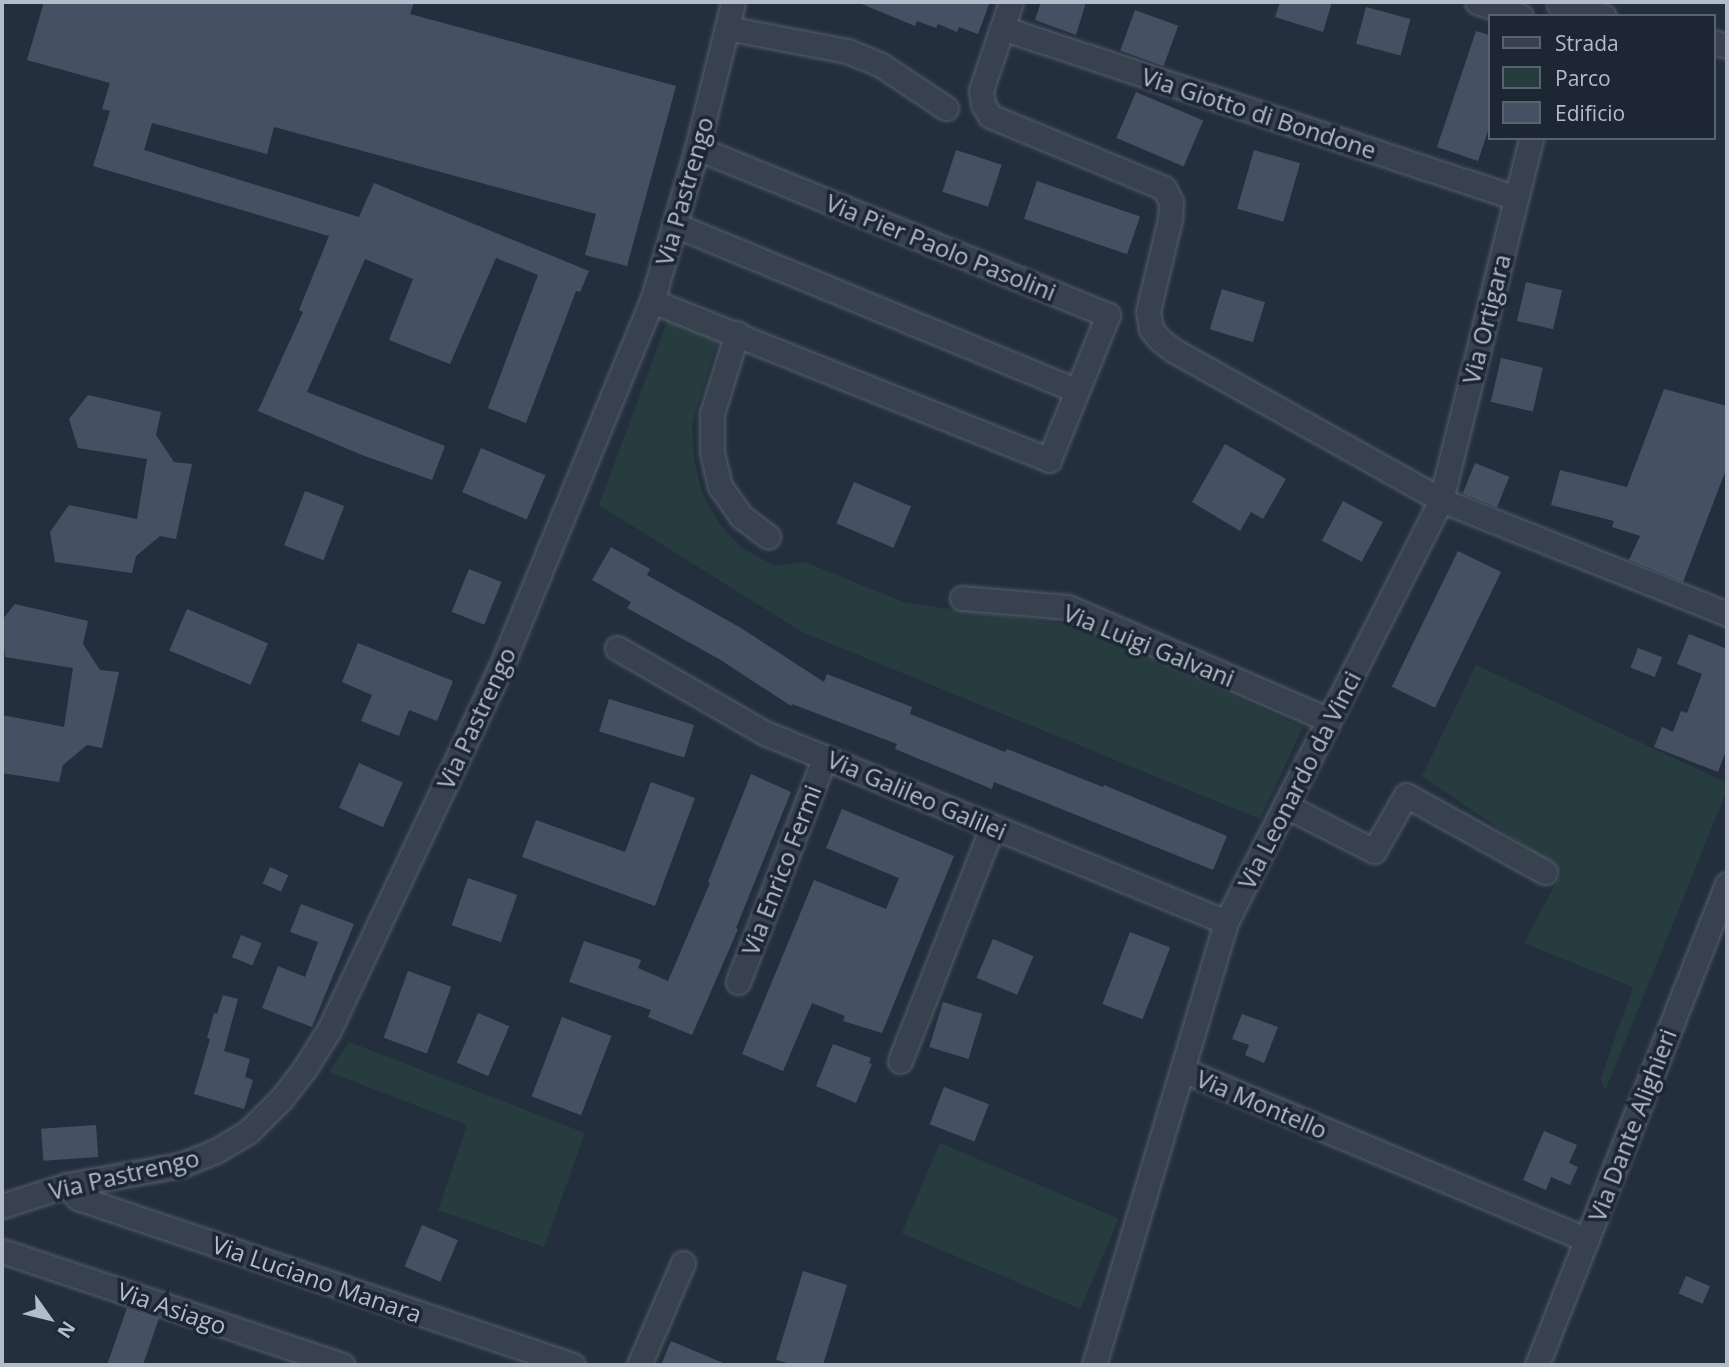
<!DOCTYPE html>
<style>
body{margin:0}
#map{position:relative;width:1729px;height:1367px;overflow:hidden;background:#242f3e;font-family:"Open Sans",sans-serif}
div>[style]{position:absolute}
.green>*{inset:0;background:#263c3f;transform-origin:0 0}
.building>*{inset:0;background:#455162;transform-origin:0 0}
.roads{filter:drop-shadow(0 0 2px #565f6c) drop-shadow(0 0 2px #565f6c)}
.minor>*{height:23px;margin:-11.5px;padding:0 11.5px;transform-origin:11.5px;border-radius:11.5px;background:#38414e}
span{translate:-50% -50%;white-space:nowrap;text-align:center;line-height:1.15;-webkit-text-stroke:7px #1d2633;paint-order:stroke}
.street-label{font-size:24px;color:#b4bcc9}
.frame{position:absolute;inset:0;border:4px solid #b4bcc9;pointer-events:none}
.legend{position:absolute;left:1488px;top:14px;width:228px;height:126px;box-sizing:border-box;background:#1d2633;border:2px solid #59626f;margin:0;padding:9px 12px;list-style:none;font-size:21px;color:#b4bcc9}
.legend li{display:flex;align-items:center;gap:14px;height:35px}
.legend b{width:35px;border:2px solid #59626f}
.north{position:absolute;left:14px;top:1283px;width:70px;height:70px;-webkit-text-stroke:5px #1d2633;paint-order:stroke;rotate:124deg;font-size:19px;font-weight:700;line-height:28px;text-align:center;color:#b4bcc9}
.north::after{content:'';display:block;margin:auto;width:24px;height:32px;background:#b4bcc9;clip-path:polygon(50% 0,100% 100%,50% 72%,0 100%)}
</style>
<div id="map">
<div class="green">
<i style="clip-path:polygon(668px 319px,718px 341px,692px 424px,694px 460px,703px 495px,719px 523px,740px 547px,775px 566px,805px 562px,906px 603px,1064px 624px,1106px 639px,1303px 727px,1260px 819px,802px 632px,599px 505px)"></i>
<i style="clip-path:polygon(1476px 665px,1727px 783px,1727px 790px,1605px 1091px,1601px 1078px,1633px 987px,1524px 943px,1562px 872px,1422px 776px)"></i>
<i style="clip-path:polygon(349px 1042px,585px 1133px,544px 1247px,438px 1210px,467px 1125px,329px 1072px)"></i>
<i style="left:940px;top:1143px;width:194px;height:98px;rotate:23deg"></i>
</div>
<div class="building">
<i style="clip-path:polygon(44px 2px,414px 2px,410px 14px,676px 86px,627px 266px,585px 255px,596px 214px,274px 127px,267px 154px,152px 123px,144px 150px,359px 217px,374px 183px,589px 271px,580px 292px,576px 291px,526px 423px,488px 408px,538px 275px,496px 258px,450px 364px,389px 340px,413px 279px,365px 259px,307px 392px,445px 446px,432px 480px,362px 455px,258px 411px,303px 312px,299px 310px,329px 236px,93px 166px,110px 111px,102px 109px,110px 83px,27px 60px)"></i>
<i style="clip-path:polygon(857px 2px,990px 2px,978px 34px,959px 27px,957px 32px,938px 24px,936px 28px,917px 21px,915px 26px)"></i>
<i style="clip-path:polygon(1041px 2px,1086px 2px,1076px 35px,1035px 20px)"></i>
<i style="clip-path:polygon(1280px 2px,1332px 2px,1323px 32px,1275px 17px)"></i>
<i style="left:1366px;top:7px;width:46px;height:38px;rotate:15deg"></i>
<i style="left:1135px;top:10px;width:46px;height:43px;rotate:20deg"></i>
<i style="clip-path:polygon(1476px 31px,1489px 35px,1489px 128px,1478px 161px,1437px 147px)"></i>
<i style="left:1136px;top:92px;width:73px;height:50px;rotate:23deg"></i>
<i style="left:956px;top:150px;width:48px;height:44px;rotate:18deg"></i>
<i style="left:1254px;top:150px;width:48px;height:61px;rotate:16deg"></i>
<i style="left:1037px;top:181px;width:109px;height:40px;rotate:19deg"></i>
<i style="left:1526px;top:282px;width:37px;height:40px;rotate:13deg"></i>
<i style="left:1222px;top:289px;width:45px;height:42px;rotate:17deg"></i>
<i style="left:1501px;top:358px;width:43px;height:45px;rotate:13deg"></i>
<i style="clip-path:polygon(1664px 389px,1727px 406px,1727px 467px,1683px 582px,1629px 560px,1640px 536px,1612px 527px,1614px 521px,1551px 505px,1560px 470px,1627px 487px)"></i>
<i style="clip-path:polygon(88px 395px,161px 412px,156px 435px,174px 462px,192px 464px,176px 539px,160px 536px,136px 556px,132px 573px,55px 562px,50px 532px,69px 505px,137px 519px,147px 459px,78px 448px,69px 419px)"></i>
<i style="clip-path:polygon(1225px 444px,1286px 479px,1263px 519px,1251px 512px,1240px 531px,1192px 502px)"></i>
<i style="left:481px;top:448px;width:70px;height:48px;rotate:23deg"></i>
<i style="left:1475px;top:463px;width:37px;height:33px;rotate:22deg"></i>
<i style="left:854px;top:482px;width:62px;height:45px;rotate:23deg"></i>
<i style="left:305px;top:491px;width:42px;height:58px;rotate:21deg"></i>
<i style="left:1343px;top:501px;width:45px;height:45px;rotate:28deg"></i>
<i style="clip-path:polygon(611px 547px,650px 569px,647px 575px,741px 628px,824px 682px,827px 674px,912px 707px,910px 714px,1005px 752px,1007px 749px,1103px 787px,1104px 785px,1227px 836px,1213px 870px,994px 782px,992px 789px,895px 749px,897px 744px,792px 704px,791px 706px,719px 659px,627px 608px,631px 602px,592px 580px)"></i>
<i style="left:1458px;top:551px;width:48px;height:151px;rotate:26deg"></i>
<i style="left:469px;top:569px;width:35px;height:46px;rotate:22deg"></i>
<i style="clip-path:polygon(15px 604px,88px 621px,83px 644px,100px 670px,119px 672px,102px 748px,87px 745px,63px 765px,59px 782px,2px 773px,2px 715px,64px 727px,73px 668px,5px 657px,2px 620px)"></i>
<i style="left:187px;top:609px;width:88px;height:45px;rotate:23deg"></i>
<i style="clip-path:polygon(1689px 634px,1727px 649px,1727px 748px,1718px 772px,1654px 747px,1662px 727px,1673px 732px,1681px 711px,1687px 713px,1702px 674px,1677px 664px)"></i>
<i style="clip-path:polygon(358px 643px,453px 681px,437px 721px,409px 710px,399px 736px,361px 721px,372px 695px,342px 682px)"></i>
<i style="left:1638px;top:648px;width:26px;height:21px;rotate:21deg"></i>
<i style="left:609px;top:699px;width:89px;height:34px;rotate:17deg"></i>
<i style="left:359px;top:763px;width:48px;height:49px;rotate:24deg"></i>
<i style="clip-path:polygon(751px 774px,791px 792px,736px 928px,738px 929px,692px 1035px,648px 1017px,651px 1010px,569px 982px,584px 941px,641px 960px,638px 968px,668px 981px,710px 883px,708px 882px)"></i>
<i style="clip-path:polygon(651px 782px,695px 798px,655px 906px,522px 857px,536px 820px,625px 852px)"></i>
<i style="clip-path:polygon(842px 809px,954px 856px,882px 1033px,843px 1021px,845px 1016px,812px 1003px,783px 1071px,742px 1054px,814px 880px,886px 909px,899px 878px,826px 848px)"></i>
<i style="left:270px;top:867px;width:20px;height:18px;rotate:24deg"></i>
<i style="left:468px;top:878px;width:52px;height:50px;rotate:19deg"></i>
<i style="clip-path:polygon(301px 904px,354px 924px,312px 1027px,262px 1008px,278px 966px,305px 977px,318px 942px,290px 932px)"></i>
<i style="left:1130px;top:932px;width:43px;height:77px;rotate:21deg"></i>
<i style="left:241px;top:935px;width:22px;height:24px;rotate:22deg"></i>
<i style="left:993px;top:939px;width:44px;height:42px;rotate:23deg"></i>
<i style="left:408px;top:971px;width:46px;height:71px;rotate:20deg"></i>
<i style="clip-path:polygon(223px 995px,238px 999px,224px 1051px,250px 1059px,245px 1077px,253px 1080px,244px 1109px,194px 1094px,210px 1039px,207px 1038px,214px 1013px,217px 1014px)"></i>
<i style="left:943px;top:1002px;width:41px;height:47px;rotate:17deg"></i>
<i style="left:478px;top:1013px;width:34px;height:54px;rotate:23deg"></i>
<i style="clip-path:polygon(1242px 1014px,1278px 1027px,1264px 1063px,1245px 1055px,1249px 1045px,1232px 1039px)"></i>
<i style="left:562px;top:1017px;width:53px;height:85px;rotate:21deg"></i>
<i style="clip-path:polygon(833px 1044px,871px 1058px,869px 1063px,872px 1064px,856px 1103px,816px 1086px)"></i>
<i style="left:944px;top:1087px;width:48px;height:40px;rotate:21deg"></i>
<i style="left:96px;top:1125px;width:32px;height:55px;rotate:86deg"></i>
<i style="clip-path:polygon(1544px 1131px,1577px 1145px,1569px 1163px,1578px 1167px,1570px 1185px,1551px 1177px,1546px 1190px,1523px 1180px)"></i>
<i style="left:422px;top:1225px;width:39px;height:45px;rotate:23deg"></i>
<i style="clip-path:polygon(803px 1271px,847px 1285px,823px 1365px,795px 1365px,776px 1360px)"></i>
<i style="left:1686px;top:1276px;width:26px;height:19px;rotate:23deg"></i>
<i style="clip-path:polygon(127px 1308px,159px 1318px,143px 1365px,107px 1365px)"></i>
<i style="clip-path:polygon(671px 1341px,728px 1365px,661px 1365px)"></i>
</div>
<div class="roads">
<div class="minor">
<i style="left:1011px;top:2px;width:93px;rotate:108.8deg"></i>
<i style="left:981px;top:90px;width:14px;rotate:82deg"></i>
<i style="left:983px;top:104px;width:14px;rotate:60deg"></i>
<i style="left:990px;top:116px;width:188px;rotate:22.5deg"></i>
<i style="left:1164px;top:188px;width:16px;rotate:63deg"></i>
<i style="left:1171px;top:202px;width:17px;rotate:93deg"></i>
<i style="left:1170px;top:219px;width:95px;rotate:103.4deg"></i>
<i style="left:1148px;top:311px;width:18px;rotate:81deg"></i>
<i style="left:1151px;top:329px;width:13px;rotate:51deg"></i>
<i style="left:1159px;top:339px;width:18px;rotate:38deg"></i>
<i style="left:1173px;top:350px;width:307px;rotate:29.2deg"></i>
<i style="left:1441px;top:500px;width:308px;rotate:21.7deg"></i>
<i style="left:1477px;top:2px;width:46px;rotate:17.7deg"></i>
<i style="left:1559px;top:5px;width:46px;rotate:13.7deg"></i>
<i style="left:727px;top:28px;width:122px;rotate:10.9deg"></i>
<i style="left:847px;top:51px;width:37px;rotate:22deg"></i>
<i style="left:881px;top:65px;width:78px;rotate:33.5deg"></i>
<i style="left:1002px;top:28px;width:541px;rotate:18.3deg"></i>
<i style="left:1713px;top:42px;width:15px;rotate:16deg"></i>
<i style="left:675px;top:225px;width:434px;rotate:22.4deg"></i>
<i style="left:652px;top:301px;width:428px;rotate:21.8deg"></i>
<i style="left:1049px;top:460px;width:157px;rotate:-67.9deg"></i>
<i style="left:1108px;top:315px;width:444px;rotate:-157.9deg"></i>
<i style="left:737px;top:333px;width:85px;rotate:107.2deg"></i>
<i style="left:712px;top:414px;width:38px;rotate:90deg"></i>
<i style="left:712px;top:452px;width:35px;rotate:77deg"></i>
<i style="left:720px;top:486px;width:37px;rotate:55deg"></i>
<i style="left:741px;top:516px;width:34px;rotate:37deg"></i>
<i style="left:962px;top:598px;width:106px;rotate:4.9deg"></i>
<i style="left:1068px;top:607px;width:284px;rotate:23.4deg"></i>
<i style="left:617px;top:648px;width:171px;rotate:29.9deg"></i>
<i style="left:765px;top:733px;width:498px;rotate:22.3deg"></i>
<i style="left:1286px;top:806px;width:99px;rotate:27.1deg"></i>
<i style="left:1374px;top:851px;width:64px;rotate:-60.3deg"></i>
<i style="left:1406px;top:795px;width:159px;rotate:29deg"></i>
<i style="left:738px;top:982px;width:241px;rotate:-68.9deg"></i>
<i style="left:900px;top:1061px;width:251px;rotate:-68.5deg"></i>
<i style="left:1183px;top:1070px;width:438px;rotate:22.8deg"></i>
<i style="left:67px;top:1185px;width:17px;rotate:50deg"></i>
<i style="left:78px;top:1198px;width:522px;rotate:18.64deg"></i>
<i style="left:2px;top:1206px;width:68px;rotate:-17.9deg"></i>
<i style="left:67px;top:1185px;width:116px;rotate:-10deg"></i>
<i style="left:181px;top:1165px;width:38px;rotate:-22deg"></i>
<i style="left:216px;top:1151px;width:37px;rotate:-31deg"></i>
<i style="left:248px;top:1132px;width:47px;rotate:-45deg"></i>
<i style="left:281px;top:1099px;width:39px;rotate:-52deg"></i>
<i style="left:305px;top:1068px;width:45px;rotate:-57.7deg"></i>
<i style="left:329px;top:1030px;width:412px;rotate:-64.7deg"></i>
<i style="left:505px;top:657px;width:385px;rotate:-67.6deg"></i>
<i style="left:652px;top:301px;width:159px;rotate:-73.6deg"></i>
<i style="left:697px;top:148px;width:150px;rotate:-76.1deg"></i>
<i style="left:2px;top:1251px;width:359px;rotate:18.5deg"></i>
<i style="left:639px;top:1365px;width:111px;rotate:-66.7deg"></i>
<i style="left:1094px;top:1365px;width:462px;rotate:-73.4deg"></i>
<i style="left:1226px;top:922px;width:474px;rotate:-63deg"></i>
<i style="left:1441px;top:500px;width:373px;rotate:-76deg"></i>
<i style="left:1537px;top:1365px;width:517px;rotate:-68.45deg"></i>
</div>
</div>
<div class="street-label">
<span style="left:1259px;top:113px;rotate:18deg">Via Giotto di Bondone</span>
<span style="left:684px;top:191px;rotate:-74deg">Via Pastrengo</span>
<span style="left:941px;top:247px;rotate:22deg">Via Pier Paolo Pasolini</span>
<span style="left:1486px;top:319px;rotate:-76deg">Via Ortigara</span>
<span style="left:1149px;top:645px;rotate:22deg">Via Luigi Galvani</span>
<span style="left:476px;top:718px;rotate:-65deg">Via Pastrengo</span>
<span style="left:1299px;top:780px;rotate:-63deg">Via Leonardo da Vinci</span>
<span style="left:917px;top:795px;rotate:23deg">Via Galileo Galilei</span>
<span style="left:781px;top:870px;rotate:-69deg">Via Enrico Fermi</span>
<span style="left:1262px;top:1104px;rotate:23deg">Via Montello</span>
<span style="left:1632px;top:1125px;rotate:-69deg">Via Dante Alighieri</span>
<span style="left:124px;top:1174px;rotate:-13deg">Via Pastrengo</span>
<span style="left:317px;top:1279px;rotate:19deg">Via Luciano Manara</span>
<span style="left:172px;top:1308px;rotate:19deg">Via Asiago</span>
</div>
<div class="frame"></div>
<ul class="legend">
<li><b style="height:9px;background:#38414e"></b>Strada</li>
<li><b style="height:19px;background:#263c3f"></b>Parco</li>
<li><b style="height:19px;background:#455162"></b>Edificio</li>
</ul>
<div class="north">N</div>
</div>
